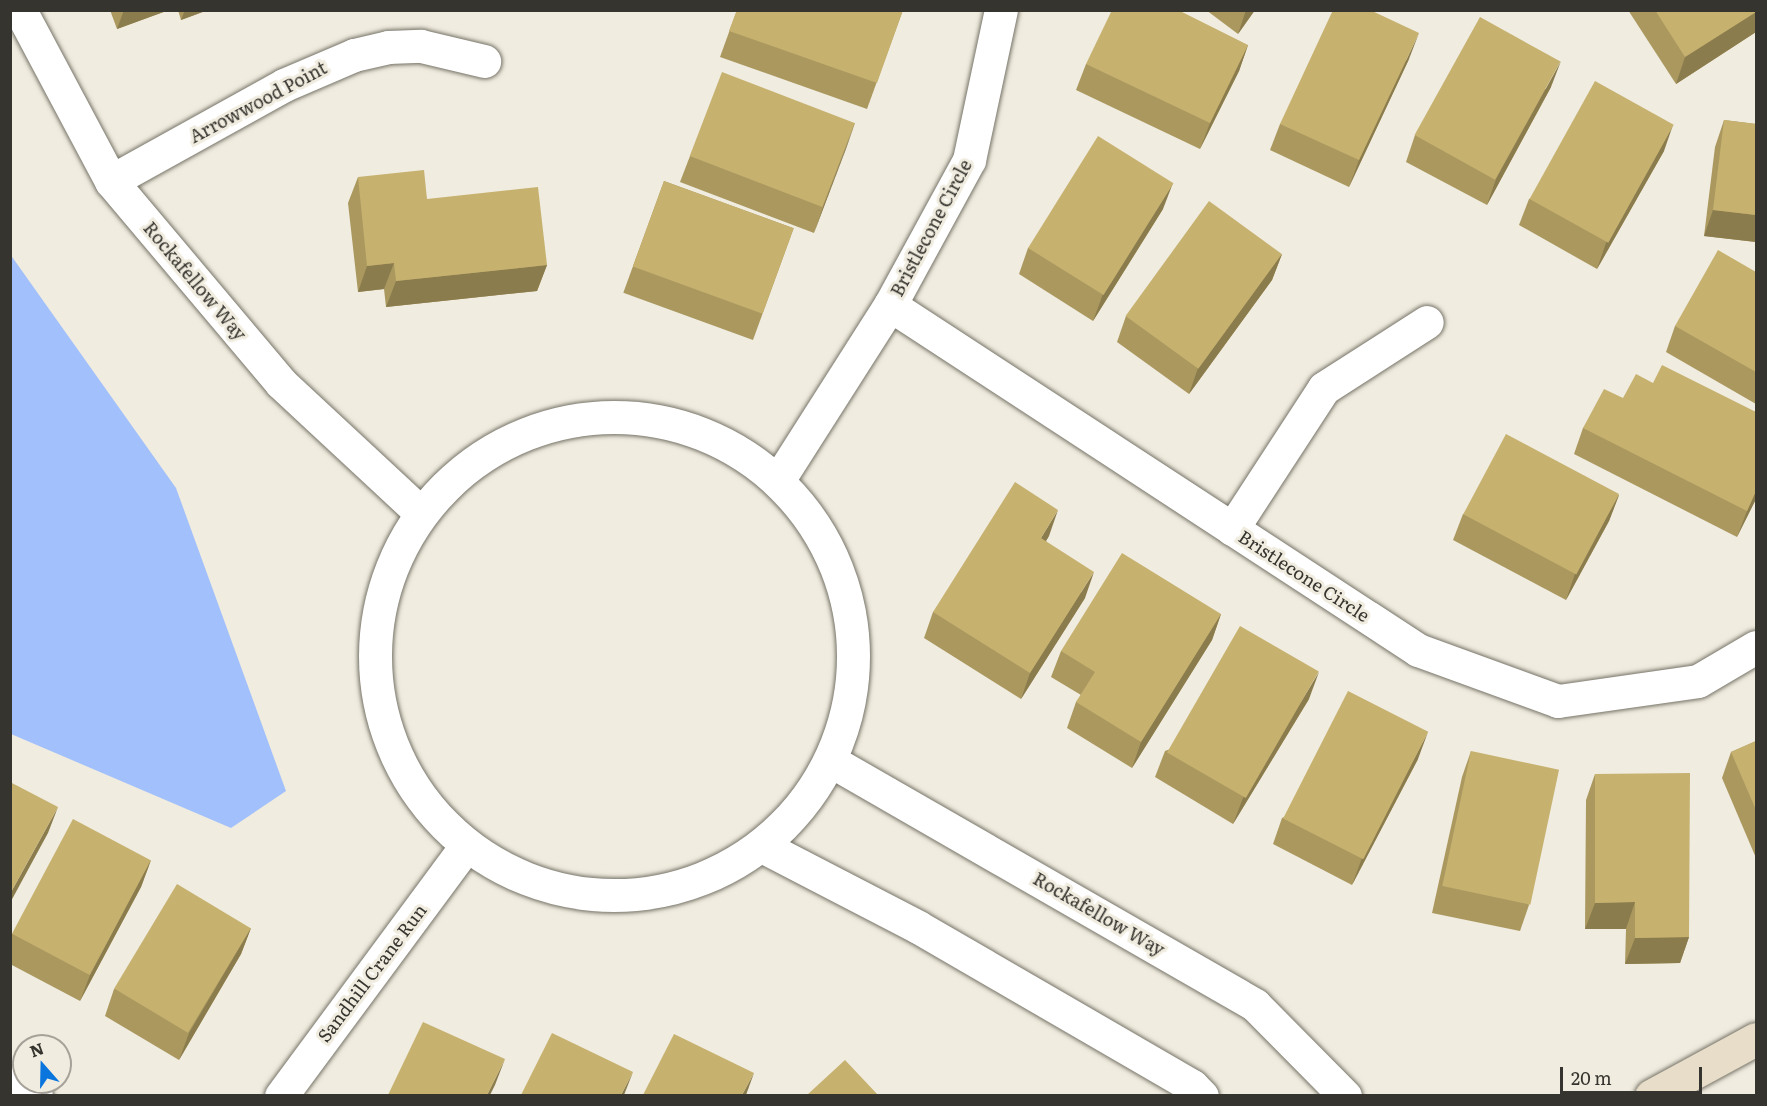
<!DOCTYPE html>
<style>
body{margin:0}
#map{position:relative;width:1767px;height:1106px;overflow:hidden;background:#f0ecdf;font-family:Literata,serif}
div>[style]{position:absolute}
.water>*{inset:0;background:#a2c0fb}
.roads{filter:drop-shadow(0 0 2px #767368) drop-shadow(0 0 2px #767368)}
.street>*{height:33px;margin:-16.5px;padding:0 16.5px;transform-origin:16.5px;border-radius:16.5px;background:#fff}
.street>.ring{margin:-16.5px;padding:0;box-sizing:content-box;background:none;border:33px solid #fff;border-radius:50%}
.secondary>*{height:33px;margin:-16.5px;padding:0 16.5px;transform-origin:16.5px;border-radius:16.5px;background:#e8ddc8}
.wall>*{inset:0;background:#aa985f;transform-origin:0 0}
.shaded-wall>*{inset:0;background:#8b7c4e}
.building>*{inset:0;background:#c6b16f;transform-origin:0 0}
span{translate:-50% -50%;white-space:nowrap;text-align:center;line-height:1.15;-webkit-text-stroke:6px #f0ecdf;paint-order:stroke}
.street-label{font-size:18px;color:#36342f}
.frame{position:absolute;inset:0;border:12px solid #36342f;pointer-events:none}
.north{position:absolute;left:12px;top:1034px;width:60px;height:60px;box-sizing:border-box;background:#f0ecdf;border:2px solid #a6a299;border-radius:50%;rotate:340deg;font-size:16px;font-weight:700;line-height:24px;text-align:center;color:#36342f}
.north::after{content:'';display:block;margin:auto;width:21px;height:27px;background:#0975dd;clip-path:polygon(50% 0,100% 100%,50% 72%,0 100%)}
.scale{position:absolute;left:1560px;top:1067px;width:142px;height:27px;box-sizing:border-box;border:3px solid #36342f;border-top:0;padding-left:8px;font-size:18px;line-height:21px;white-space:nowrap;color:#36342f;-webkit-text-stroke:4px #f0ecdf;paint-order:stroke}
</style>
<div id="map">
<div class="water">
<i style="clip-path:polygon(10px 254px,176px 488px,286px 791px,231px 828px,11px 734px)"></i>
</div>
<div class="roads">
<div class="street">
<i style="left:20px;top:10px;width:194px;rotate:62deg"></i>
<i style="left:111px;top:181px;width:264px;rotate:49.9deg"></i>
<i style="left:281px;top:383px;width:191px;rotate:42.9deg"></i>
<i style="left:111px;top:181px;width:198px;rotate:-29deg"></i>
<i style="left:284px;top:85px;width:76px;rotate:-23.2deg"></i>
<i style="left:354px;top:55px;width:35px;rotate:-13deg"></i>
<i style="left:388px;top:47px;width:33px;rotate:-2deg"></i>
<i style="left:421px;top:46px;width:65px;rotate:13.4deg"></i>
<i style="left:890px;top:305px;width:631px;rotate:33.16deg"></i>
<i style="left:1418px;top:650px;width:149px;rotate:20deg"></i>
<i style="left:1558px;top:701px;width:141px;rotate:-8.1deg"></i>
<i style="left:1698px;top:681px;width:67px;rotate:-30.4deg"></i>
<i class="ring" style="left:375px;top:417px;width:445px;height:445px"></i>
<i style="left:779px;top:479px;width:206px;rotate:-57.5deg"></i>
<i style="left:890px;top:305px;width:165px;rotate:-61.4deg"></i>
<i style="left:969px;top:160px;width:153px;rotate:-78deg"></i>
<i style="left:1232px;top:529px;width:168px;rotate:-56.9deg"></i>
<i style="left:1324px;top:388px;width:122px;rotate:-32.7deg"></i>
<i style="left:831px;top:761px;width:489px;rotate:29.9deg"></i>
<i style="left:1255px;top:1005px;width:128px;rotate:45.3deg"></i>
<i style="left:762px;top:846px;width:176px;rotate:27.4deg"></i>
<i style="left:918px;top:927px;width:317px;rotate:30.1deg"></i>
<i style="left:1192px;top:1086px;width:14px;rotate:45deg"></i>
<i style="left:10px;top:1081px;width:30px;rotate:30deg"></i>
<i style="left:281px;top:1096px;width:305px;rotate:-53.5deg"></i>
</div>
<div class="secondary">
<i style="left:1651px;top:1096px;width:119px;rotate:-28.5deg"></i>
</div>
</div>
<div class="wall">
<i style="clip-path:polygon(110px 10px,169px 10px,117px 29px)"></i>
<i style="clip-path:polygon(178px 10px,208px 10px,181px 20px)"></i>
<i style="clip-path:polygon(737px 10px,903px 10px,867px 109px,720px 57px)"></i>
<i style="clip-path:polygon(1206px 10px,1255px 10px,1238px 34px)"></i>
<i style="clip-path:polygon(1628px 10px,1756px 10px,1756px 32px,1676px 84px)"></i>
<i style="clip-path:polygon(1248px 45px,1239px 71px,1200px 149px,1076px 90px,1086px 64px)"></i>
<i style="clip-path:polygon(1409px 59px,1349px 187px,1270px 150px,1280px 124px)"></i>
<i style="clip-path:polygon(1551px 87px,1487px 205px,1406px 162px,1415px 135px)"></i>
<i style="clip-path:polygon(1724px 120px,1756px 124px,1756px 242px,1704px 236px,1715px 147px)"></i>
<i style="clip-path:polygon(855px 123px,814px 233px,680px 182px,690px 156px)"></i>
<i style="clip-path:polygon(1664px 151px,1597px 269px,1519px 225px,1529px 199px)"></i>
<i style="clip-path:polygon(358px 177px,427px 199px,547px 265px,537px 291px,386px 307px,384px 289px,358px 292px,348px 203px)"></i>
<i style="left:664px;top:181px;width:138px;height:119px;rotate:20deg"></i>
<i style="clip-path:polygon(1163px 209px,1093px 321px,1019px 274px,1028px 248px)"></i>
<i style="clip-path:polygon(1282px 254px,1272px 280px,1189px 394px,1117px 342px,1126px 316px)"></i>
<i style="clip-path:polygon(1756px 272px,1756px 404px,1666px 352px,1675px 326px)"></i>
<i style="clip-path:polygon(1653px 383px,1756px 412px,1756px 499px,1737px 537px,1574px 454px,1583px 428px,1623px 398px)"></i>
<i style="clip-path:polygon(1619px 495px,1609px 521px,1566px 600px,1453px 540px,1463px 514px)"></i>
<i style="clip-path:polygon(1049px 536px,1046px 541px,1085px 598px,1021px 699px,924px 638px,933px 612px)"></i>
<i style="clip-path:polygon(1221px 614px,1212px 640px,1132px 768px,1067px 728px,1076px 702px,1081px 695px,1051px 677px,1061px 651px)"></i>
<i style="clip-path:polygon(1309px 699px,1233px 824px,1155px 777px,1165px 751px)"></i>
<i style="clip-path:polygon(1756px 741px,1756px 858px,1722px 778px,1731px 752px)"></i>
<i style="clip-path:polygon(1471px 751px,1529px 905px,1520px 931px,1432px 913px,1462px 777px)"></i>
<i style="clip-path:polygon(1418px 759px,1352px 885px,1273px 844px,1282px 818px)"></i>
<i style="clip-path:polygon(1595px 774px,1689px 937px,1680px 963px,1625px 964px,1626px 929px,1585px 929px,1586px 800px)"></i>
<i style="clip-path:polygon(151px 860px,141px 887px,80px 1001px,10px 964px,10px 938px,12px 934px)"></i>
<i style="clip-path:polygon(251px 928px,241px 954px,179px 1060px,105px 1016px,114px 989px)"></i>
</div>
<div class="shaded-wall">
<i style="clip-path:polygon(124px 10px,169px 10px,117px 29px)"></i>
<i style="clip-path:polygon(185px 10px,208px 10px,181px 20px)"></i>
<i style="clip-path:polygon(1246px 10px,1255px 10px,1238px 34px)"></i>
<i style="clip-path:polygon(1756px 12px,1756px 32px,1676px 84px,1685px 57px)"></i>
<i style="clip-path:polygon(1419px 33px,1409px 59px,1349px 187px,1359px 160px)"></i>
<i style="clip-path:polygon(1248px 45px,1239px 71px,1200px 149px,1210px 123px)"></i>
<i style="clip-path:polygon(1561px 61px,1551px 87px,1487px 205px,1496px 179px)"></i>
<i style="clip-path:polygon(855px 123px,846px 149px,814px 233px,823px 207px)"></i>
<i style="clip-path:polygon(1673px 125px,1664px 151px,1597px 269px,1606px 243px)"></i>
<i style="clip-path:polygon(1173px 183px,1163px 209px,1093px 321px,1103px 294px)"></i>
<i style="clip-path:polygon(1713px 210px,1756px 215px,1756px 242px,1704px 236px)"></i>
<i style="clip-path:polygon(1282px 254px,1272px 280px,1189px 394px,1198px 368px)"></i>
<i style="clip-path:polygon(394px 263px,384px 289px,358px 292px,367px 266px)"></i>
<i style="clip-path:polygon(547px 265px,537px 291px,386px 307px,396px 281px)"></i>
<i style="clip-path:polygon(1756px 491px,1756px 499px,1737px 537px,1747px 511px)"></i>
<i style="clip-path:polygon(1619px 495px,1609px 521px,1566px 600px,1575px 574px)"></i>
<i style="clip-path:polygon(1058px 510px,1049px 536px,1031px 565px,1041px 538px)"></i>
<i style="clip-path:polygon(1094px 572px,1085px 598px,1021px 699px,1030px 673px)"></i>
<i style="clip-path:polygon(1221px 614px,1212px 640px,1132px 768px,1141px 742px)"></i>
<i style="clip-path:polygon(1319px 672px,1309px 699px,1233px 824px,1243px 798px)"></i>
<i style="clip-path:polygon(1428px 732px,1418px 759px,1352px 885px,1362px 858px)"></i>
<i style="clip-path:polygon(58px 807px,48px 833px,10px 903px,10px 894px)"></i>
<i style="clip-path:polygon(151px 860px,141px 887px,80px 1001px,90px 975px)"></i>
<i style="clip-path:polygon(1635px 902px,1626px 929px,1585px 929px,1595px 903px)"></i>
<i style="clip-path:polygon(251px 928px,241px 954px,179px 1060px,189px 1033px)"></i>
<i style="clip-path:polygon(1689px 937px,1680px 963px,1625px 964px,1635px 938px)"></i>
<i style="clip-path:polygon(505px 1059px,495px 1085px,490px 1095px,487px 1095px)"></i>
<i style="clip-path:polygon(633px 1072px,624px 1095px,621px 1095px)"></i>
<i style="clip-path:polygon(754px 1073px,746px 1095px,742px 1095px)"></i>
</div>
<div class="building">
<i style="clip-path:polygon(737px 10px,903px 10px,877px 83px,729px 31px)"></i>
<i style="clip-path:polygon(1112px 10px,1178px 10px,1248px 45px,1210px 123px,1086px 64px)"></i>
<i style="clip-path:polygon(1333px 10px,1370px 10px,1419px 33px,1359px 160px,1280px 124px)"></i>
<i style="clip-path:polygon(1655px 10px,1756px 10px,1756px 12px,1685px 57px)"></i>
<i style="left:1480px;top:17px;width:92px;height:135px;rotate:29deg"></i>
<i style="left:722px;top:72px;width:142px;height:90px;rotate:21deg"></i>
<i style="left:1595px;top:81px;width:90px;height:135px;rotate:29deg"></i>
<i style="clip-path:polygon(1724px 120px,1756px 124px,1756px 215px,1713px 210px)"></i>
<i style="left:1098px;top:136px;width:89px;height:132px;rotate:32deg"></i>
<i style="clip-path:polygon(424px 170px,427px 199px,538px 187px,547px 265px,396px 281px,394px 263px,367px 266px,358px 177px)"></i>
<i style="left:664px;top:181px;width:138px;height:91px;rotate:20deg"></i>
<i style="left:1209px;top:201px;width:90px;height:142px;rotate:36deg"></i>
<i style="clip-path:polygon(1718px 250px,1756px 272px,1756px 372px,1675px 326px)"></i>
<i style="clip-path:polygon(1662px 365px,1756px 412px,1756px 491px,1747px 511px,1583px 428px,1604px 389px,1623px 398px,1636px 374px,1653px 383px)"></i>
<i style="left:1506px;top:434px;width:128px;height:91px;rotate:28deg"></i>
<i style="clip-path:polygon(1015px 482px,1058px 510px,1041px 538px,1094px 572px,1030px 673px,933px 612px)"></i>
<i style="clip-path:polygon(1122px 553px,1221px 614px,1141px 742px,1076px 702px,1095px 672px,1061px 651px)"></i>
<i style="left:1240px;top:626px;width:91px;height:146px;rotate:30deg"></i>
<i style="left:1348px;top:691px;width:90px;height:143px;rotate:27deg"></i>
<i style="clip-path:polygon(1756px 741px,1756px 810px,1731px 752px)"></i>
<i style="left:1471px;top:751px;width:90px;height:138px;rotate:12deg"></i>
<i style="clip-path:polygon(1690px 773px,1689px 937px,1635px 938px,1635px 902px,1595px 903px,1595px 774px)"></i>
<i style="clip-path:polygon(10px 782px,58px 807px,10px 894px)"></i>
<i style="left:73px;top:819px;width:88px;height:130px;rotate:28deg"></i>
<i style="left:177px;top:884px;width:86px;height:122px;rotate:31deg"></i>
<i style="clip-path:polygon(423px 1022px,505px 1059px,487px 1095px,388px 1095px)"></i>
<i style="clip-path:polygon(552px 1033px,633px 1072px,621px 1095px,521px 1095px)"></i>
<i style="clip-path:polygon(674px 1034px,754px 1073px,742px 1095px,643px 1095px)"></i>
<i style="clip-path:polygon(845px 1060px,878px 1095px,807px 1095px)"></i>
</div>
<div class="street-label">
<span style="left:258px;top:102px;rotate:-28deg">Arrowwood Point</span>
<span style="left:931px;top:228px;rotate:-62deg">Bristlecone Circle</span>
<span style="left:195px;top:281px;rotate:50deg">Rockafellow Way</span>
<span style="left:1304px;top:576px;rotate:33deg">Bristlecone Circle</span>
<span style="left:1099px;top:914px;rotate:30deg">Rockafellow Way</span>
<span style="left:372px;top:973px;rotate:-53deg">Sandhill Crane Run</span>
</div>
<div class="frame"></div>
<div class="north">N</div>
<div class="scale">20 m</div>
</div>
